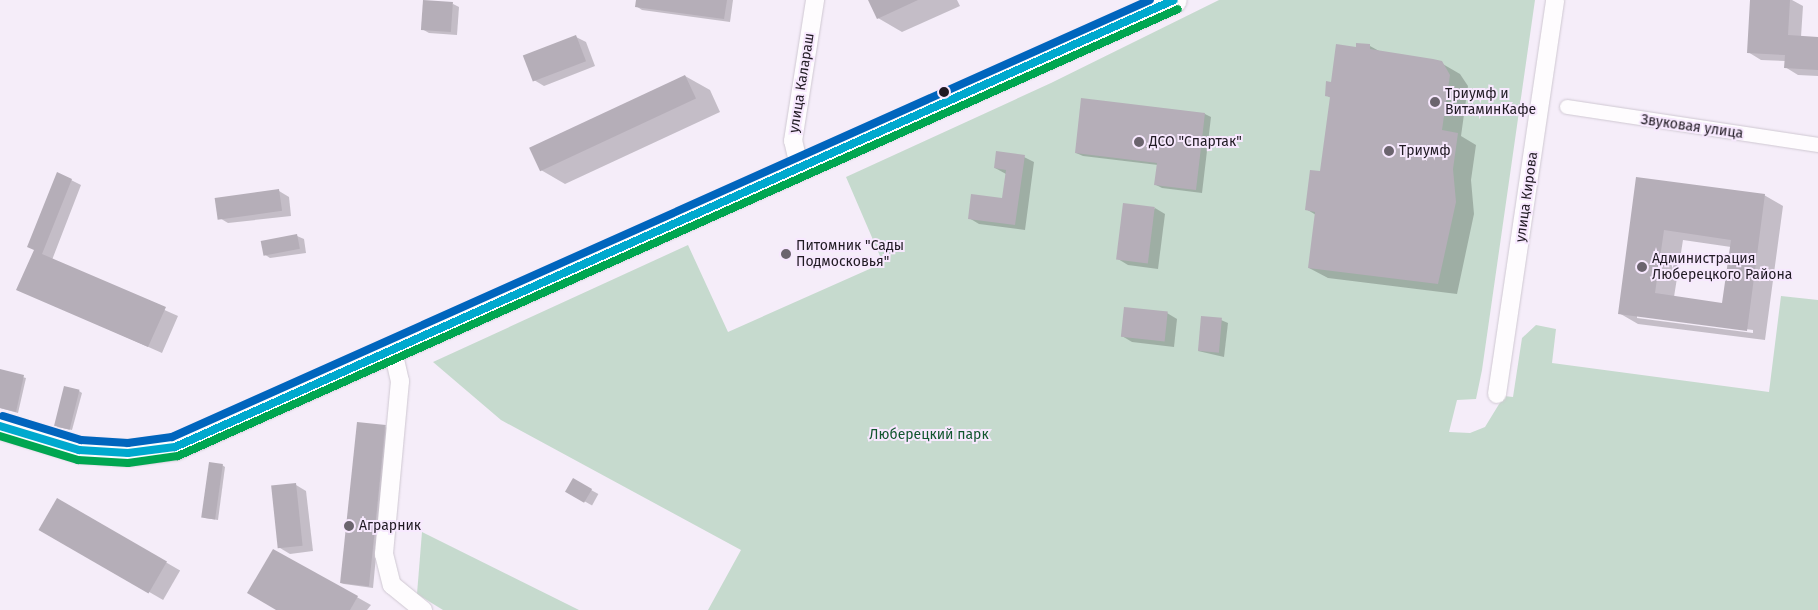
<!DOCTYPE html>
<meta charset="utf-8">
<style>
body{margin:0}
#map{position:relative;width:1818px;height:610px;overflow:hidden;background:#f5edf9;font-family:"Fira Sans",sans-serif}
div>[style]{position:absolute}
.green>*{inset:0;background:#c6dace}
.shadow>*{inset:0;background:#0003;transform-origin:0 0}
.building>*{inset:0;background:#b5aeb8;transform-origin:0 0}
.roads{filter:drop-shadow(0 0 1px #cfc8d2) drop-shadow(0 0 1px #cfc8d2)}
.pedestrian>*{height:14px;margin:-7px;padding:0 7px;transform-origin:7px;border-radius:7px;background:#fefcfe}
.minor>*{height:18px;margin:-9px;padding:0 9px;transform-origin:9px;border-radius:9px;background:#fefcfe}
.secondary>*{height:25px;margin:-12.5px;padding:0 12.5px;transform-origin:12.5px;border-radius:12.5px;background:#fefcfe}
.bus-1>*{height:8px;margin:-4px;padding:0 4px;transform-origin:4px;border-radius:4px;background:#00a9ce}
.bus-2>*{height:8px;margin:-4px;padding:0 4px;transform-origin:4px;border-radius:4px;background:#00a651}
.bus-3>*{height:8px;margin:-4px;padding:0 4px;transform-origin:4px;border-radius:4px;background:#0065bd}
.dots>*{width:14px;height:14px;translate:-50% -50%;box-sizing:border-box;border:2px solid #f7e8fe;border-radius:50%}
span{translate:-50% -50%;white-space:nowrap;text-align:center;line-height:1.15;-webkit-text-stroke:4px #f7e8fe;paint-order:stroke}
.street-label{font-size:14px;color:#201a23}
.poi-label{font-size:14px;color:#201a23}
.left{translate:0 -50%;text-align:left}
.park-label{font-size:14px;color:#12562f}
</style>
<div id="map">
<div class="green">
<i style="clip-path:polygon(1219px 0,1535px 0,1482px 370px,1476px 399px,1457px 400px,1449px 432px,1470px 433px,1485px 427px,1504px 396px,1513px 397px,1522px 338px,1536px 325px,1556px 329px,1552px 363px,1769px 392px,1781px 296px,1818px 300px,1818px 610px,708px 610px,741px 550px,501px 420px,433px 362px,688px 245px,728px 332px,883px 263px,846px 177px,1051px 83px)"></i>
<i style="clip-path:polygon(422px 532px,579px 610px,443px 610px,417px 594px)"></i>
</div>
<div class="shadow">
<i style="clip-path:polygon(637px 0,733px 0,730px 22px,642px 10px,636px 6px)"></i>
<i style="clip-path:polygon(869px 0,957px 0,960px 6px,902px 32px,878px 18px)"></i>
<i style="clip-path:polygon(1751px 0,1792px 0,1803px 6px,1801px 37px,1818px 38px,1818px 76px,1798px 75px,1785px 67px,1786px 61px,1761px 60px,1748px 52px)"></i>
<i style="clip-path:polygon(453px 4px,459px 7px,457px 35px,429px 33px,422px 29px)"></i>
<i style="clip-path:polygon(576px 37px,586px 42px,595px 66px,544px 86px,534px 80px)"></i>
<i style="clip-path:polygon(1358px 44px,1370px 46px,1381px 52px,1441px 63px,1460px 74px,1468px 86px,1461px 136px,1476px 145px,1471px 180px,1474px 214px,1457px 294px,1328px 278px,1309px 268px,1316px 215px,1306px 209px,1321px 172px,1331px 98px,1326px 95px)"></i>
<i style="clip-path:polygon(685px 76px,710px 90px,720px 112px,565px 184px,541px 170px)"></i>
<i style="clip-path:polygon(1205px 114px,1211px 117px,1202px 193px,1162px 188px,1156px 185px,1158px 165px,1083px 156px,1076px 153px)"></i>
<i style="clip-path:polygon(1024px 157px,1034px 162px,1025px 230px,979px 224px,969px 218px,1003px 200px,1006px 174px,995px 168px)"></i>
<i style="clip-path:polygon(evenodd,1637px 178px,1764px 195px,1783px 206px,1765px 340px,1638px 324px,1619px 313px,1637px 178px,1683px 240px,1731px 247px,1723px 305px,1674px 297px,1683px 240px,1637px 178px,1637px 315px,1753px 330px,1753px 333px,1637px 318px,1637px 315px)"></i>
<i style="clip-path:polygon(71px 180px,81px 185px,52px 260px,178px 316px,162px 353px,18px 289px)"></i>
<i style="clip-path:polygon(279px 191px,289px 197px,291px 216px,228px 223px,218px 217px)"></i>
<i style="clip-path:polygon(1155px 208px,1165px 214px,1158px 269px,1128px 265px,1118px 259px)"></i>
<i style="clip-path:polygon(297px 236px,304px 239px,306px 253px,270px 258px,264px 254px)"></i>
<i style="clip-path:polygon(1167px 313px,1177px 319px,1174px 347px,1132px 342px,1122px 336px)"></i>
<i style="clip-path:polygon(1221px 320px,1228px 323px,1224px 357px,1198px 351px)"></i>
<i style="clip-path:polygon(0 371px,26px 378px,18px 413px,0 408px)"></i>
<i style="clip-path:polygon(79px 391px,82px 393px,72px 430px,57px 427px)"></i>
<i style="clip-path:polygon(385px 427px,388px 428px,373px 588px,344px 584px,341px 583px)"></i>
<i style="clip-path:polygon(222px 465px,225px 467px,218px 520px,205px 518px,202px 516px)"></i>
<i style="left:573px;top:480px;width:29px;height:13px;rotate:29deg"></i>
<i style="clip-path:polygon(296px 485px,306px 491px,313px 551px,290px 554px,280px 548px)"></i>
<i style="left:58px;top:500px;width:141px;height:34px;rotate:30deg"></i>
<i style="clip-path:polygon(273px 550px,371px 605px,367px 610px,278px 610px)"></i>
</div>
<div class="building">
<i style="left:423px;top:0;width:30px;height:30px;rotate:4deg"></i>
<i style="clip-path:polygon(636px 0,727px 0,724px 19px,635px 7px)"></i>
<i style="clip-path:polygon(868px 0,918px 0,877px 19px)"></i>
<i style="clip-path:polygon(1750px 0,1790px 0,1788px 35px,1818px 37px,1818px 70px,1784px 68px,1785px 55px,1747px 53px)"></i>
<i style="left:576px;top:35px;width:28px;height:57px;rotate:69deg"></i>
<i style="clip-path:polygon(1356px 43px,1370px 44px,1370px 49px,1433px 59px,1442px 61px,1450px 75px,1442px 130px,1458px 133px,1453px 169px,1456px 202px,1438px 284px,1308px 268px,1315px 212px,1305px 210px,1310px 170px,1320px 171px,1330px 97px,1325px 96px,1326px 81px,1331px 82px,1336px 44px,1356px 47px)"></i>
<i style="left:685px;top:75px;width:26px;height:172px;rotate:65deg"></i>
<i style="clip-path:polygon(1081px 98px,1205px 113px,1196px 190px,1154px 185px,1157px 163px,1075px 153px)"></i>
<i style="clip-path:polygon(996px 151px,1025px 155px,1015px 225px,968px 219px,971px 194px,1002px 198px,1006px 170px,994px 168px)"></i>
<i style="clip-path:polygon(57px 172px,72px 179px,42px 254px,166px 307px,148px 347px,16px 290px,34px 250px,27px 247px)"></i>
<i style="clip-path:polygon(evenodd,1636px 177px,1765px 194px,1747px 331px,1618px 314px,1636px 177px,1664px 230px,1731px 240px,1722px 303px,1655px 293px,1664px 230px)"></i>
<i style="left:279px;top:189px;width:22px;height:65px;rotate:82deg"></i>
<i style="left:1123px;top:203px;width:32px;height:57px;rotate:7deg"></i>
<i style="left:297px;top:234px;width:15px;height:37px;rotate:79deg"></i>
<i style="left:1124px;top:307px;width:44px;height:30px;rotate:6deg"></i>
<i style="left:1201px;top:316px;width:21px;height:35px;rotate:5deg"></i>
<i style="clip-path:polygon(0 369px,24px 375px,16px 412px,0 408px)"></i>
<i style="left:64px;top:386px;width:16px;height:41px;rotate:14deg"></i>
<i style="left:357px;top:422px;width:29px;height:162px;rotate:6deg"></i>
<i style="left:209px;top:462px;width:14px;height:56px;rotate:8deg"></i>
<i style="left:573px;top:478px;width:22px;height:16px;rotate:30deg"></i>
<i style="left:296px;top:483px;width:63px;height:25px;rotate:84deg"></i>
<i style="left:57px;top:498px;width:127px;height:37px;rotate:30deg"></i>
<i style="clip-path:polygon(273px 549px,358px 596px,350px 610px,276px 610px,247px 593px)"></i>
</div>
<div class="roads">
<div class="pedestrian">
<i style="left:1567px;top:107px;width:254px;rotate:8.6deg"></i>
</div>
<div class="minor">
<i style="left:799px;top:166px;width:26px;rotate:-103deg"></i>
<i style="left:793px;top:141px;width:143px;rotate:-81.1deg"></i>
<i style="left:393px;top:351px;width:31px;rotate:77deg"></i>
<i style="left:400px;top:381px;width:174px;rotate:95.3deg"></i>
<i style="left:384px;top:554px;width:32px;rotate:76deg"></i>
<i style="left:392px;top:585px;width:40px;rotate:39deg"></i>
<i style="left:1497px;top:394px;width:398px;rotate:-81.6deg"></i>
</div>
<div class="secondary">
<i style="left:0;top:426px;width:83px;rotate:16.9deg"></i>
<i style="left:79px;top:450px;width:49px;rotate:3.5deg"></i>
<i style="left:128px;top:453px;width:47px;rotate:-7.3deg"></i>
<i style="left:175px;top:447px;width:1094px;rotate:-24.11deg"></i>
</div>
</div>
<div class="bus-1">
<i style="left:0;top:426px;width:83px;rotate:16.9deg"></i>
<i style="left:79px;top:450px;width:49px;rotate:3.5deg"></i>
<i style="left:128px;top:453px;width:47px;rotate:-7.3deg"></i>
<i style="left:175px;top:447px;width:1094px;rotate:-24.11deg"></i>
</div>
<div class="bus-2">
<i style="left:0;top:436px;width:82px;rotate:17.1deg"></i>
<i style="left:78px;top:460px;width:50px;rotate:3.4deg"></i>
<i style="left:128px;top:463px;width:50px;rotate:-8deg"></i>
<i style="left:178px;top:456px;width:1095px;rotate:-24.08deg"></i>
</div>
<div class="bus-3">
<i style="left:3px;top:416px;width:82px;rotate:17.1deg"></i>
<i style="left:81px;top:440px;width:47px;rotate:3.7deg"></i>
<i style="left:128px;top:443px;width:44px;rotate:-7.8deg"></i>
<i style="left:172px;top:437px;width:1071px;rotate:-24.08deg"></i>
</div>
<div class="dots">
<i style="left:944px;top:92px;background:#201a23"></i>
<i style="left:1435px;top:102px;background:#6b646e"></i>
<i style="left:1139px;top:142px;background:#6b646e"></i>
<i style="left:1389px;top:151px;background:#6b646e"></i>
<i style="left:786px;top:254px;background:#6b646e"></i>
<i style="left:1642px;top:267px;background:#6b646e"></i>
<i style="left:349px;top:526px;background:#6b646e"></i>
</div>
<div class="street-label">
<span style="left:802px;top:83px;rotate:-81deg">улица Калараш</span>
<span style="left:1692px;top:127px;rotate:8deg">Звуковая улица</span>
<span style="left:1527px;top:197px;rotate:-82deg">улица Кирова</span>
</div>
<div class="poi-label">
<span class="left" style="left:1445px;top:102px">Триумф и<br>ВитаминКафе</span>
<span class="left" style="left:1149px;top:142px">ДСО "Спартак"</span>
<span class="left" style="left:1399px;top:151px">Триумф</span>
<span class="left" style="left:796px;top:254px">Питомник "Сады<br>Подмосковья"</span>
<span class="left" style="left:1652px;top:267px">Администрация<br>Люберецкого Района</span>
<span class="left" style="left:359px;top:526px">Аграрник</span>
</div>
<div class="park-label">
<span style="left:929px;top:435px">Люберецкий парк</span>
</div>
</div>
